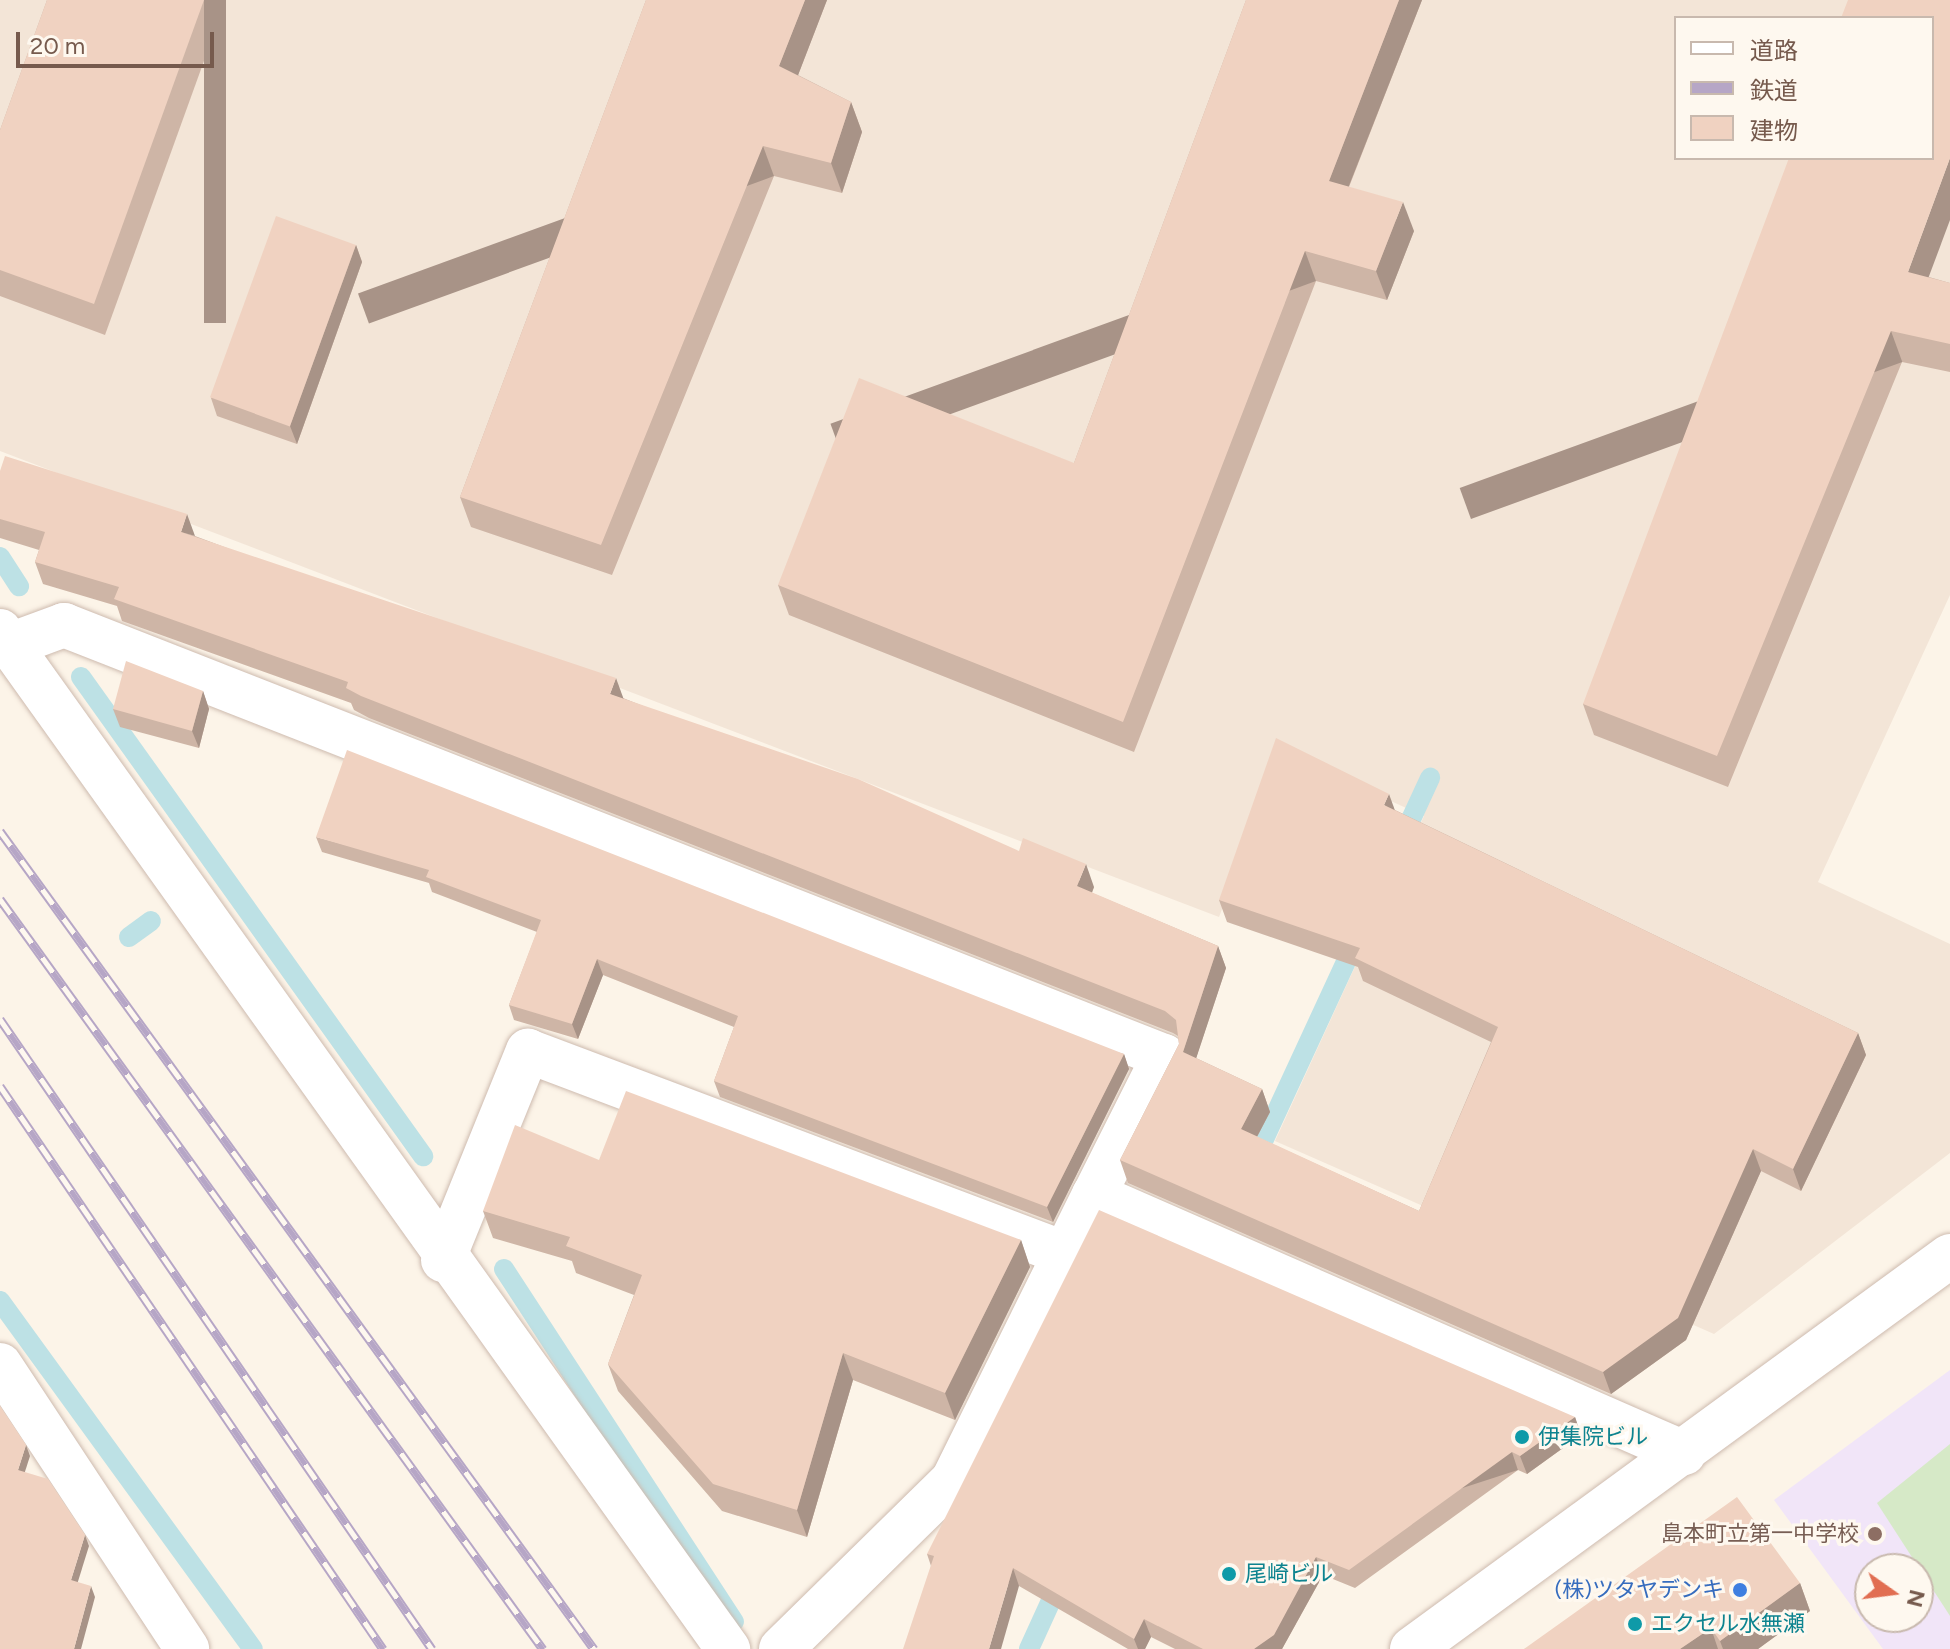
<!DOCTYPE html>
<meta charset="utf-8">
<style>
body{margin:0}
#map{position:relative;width:1950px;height:1649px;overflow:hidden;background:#fcf4e8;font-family:Figtree,"Noto Sans JP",sans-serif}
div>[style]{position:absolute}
.residential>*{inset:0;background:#f3e5d7}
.education>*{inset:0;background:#f1e5f8}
.green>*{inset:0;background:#d6e9c7}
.stream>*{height:20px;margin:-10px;padding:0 10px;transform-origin:10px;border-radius:10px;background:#bde1e5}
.roads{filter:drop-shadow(0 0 2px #cebbaf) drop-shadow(0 0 2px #cebbaf)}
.minor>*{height:44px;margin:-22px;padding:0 22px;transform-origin:22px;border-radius:22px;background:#fff}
.rail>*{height:9px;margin-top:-4.5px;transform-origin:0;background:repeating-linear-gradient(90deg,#fef8ef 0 18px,#b6a6c6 0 36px);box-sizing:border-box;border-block:2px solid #b6a6c6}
.wall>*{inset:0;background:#ceb5a6}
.shaded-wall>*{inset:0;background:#a89387;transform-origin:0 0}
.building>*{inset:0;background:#f0d2c1;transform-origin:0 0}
.dots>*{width:22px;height:22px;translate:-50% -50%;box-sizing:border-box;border:4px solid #fef8ef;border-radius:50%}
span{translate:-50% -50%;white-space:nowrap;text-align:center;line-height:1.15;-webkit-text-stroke:6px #fef8ef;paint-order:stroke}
.culture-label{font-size:22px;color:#0d838f}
.left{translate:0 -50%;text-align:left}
.education-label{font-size:22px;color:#785e54}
.right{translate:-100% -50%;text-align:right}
.shop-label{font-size:22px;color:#366cbe}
.legend{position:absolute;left:1674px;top:16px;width:260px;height:144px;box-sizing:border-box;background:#fef8ef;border:2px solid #c8b9ae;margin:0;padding:10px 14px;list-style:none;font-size:24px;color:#765a4d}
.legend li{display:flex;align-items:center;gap:16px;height:40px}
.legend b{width:40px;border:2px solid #c8b9ae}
.north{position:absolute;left:1854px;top:1553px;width:80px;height:80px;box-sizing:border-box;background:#fef8ef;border:2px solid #c8b9ae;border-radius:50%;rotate:104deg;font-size:22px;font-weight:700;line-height:32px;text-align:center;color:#765a4d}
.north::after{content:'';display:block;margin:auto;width:28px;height:36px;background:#e16e52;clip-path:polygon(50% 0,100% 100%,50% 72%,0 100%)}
.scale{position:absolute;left:16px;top:32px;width:198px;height:36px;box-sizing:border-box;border:4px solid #765a4d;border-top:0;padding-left:10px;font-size:24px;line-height:28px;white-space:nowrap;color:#765a4d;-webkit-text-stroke:6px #fef8ef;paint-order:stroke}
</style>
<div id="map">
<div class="residential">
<i style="clip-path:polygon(evenodd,0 0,1950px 0,1950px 595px,1818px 882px,1950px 944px,1950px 1153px,1714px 1334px,1275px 1141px,1424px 816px,1282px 752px,1219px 917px,0 451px,0 0,1676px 18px,1932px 18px,1932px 158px,1676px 158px,1676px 18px)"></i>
</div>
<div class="education">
<i style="clip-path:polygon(evenodd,1950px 1370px,1950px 1649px,1883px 1649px,1774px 1500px,1950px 1370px,1870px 1569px,1918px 1569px,1918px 1617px,1870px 1617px,1870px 1569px)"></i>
</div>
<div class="green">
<i style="clip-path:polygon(1950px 1444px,1950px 1616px,1877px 1503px)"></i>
</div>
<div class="stream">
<i style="left:0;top:557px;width:35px;rotate:57deg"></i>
<i style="left:81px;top:677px;width:589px;rotate:54.47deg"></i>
<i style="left:1400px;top:843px;width:72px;rotate:-65.2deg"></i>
<i style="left:129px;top:937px;width:27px;rotate:-36deg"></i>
<i style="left:1253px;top:1163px;width:248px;rotate:-65.2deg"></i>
<i style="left:504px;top:1269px;width:421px;rotate:56.9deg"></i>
<i style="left:0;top:1301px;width:430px;rotate:54deg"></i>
<i style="left:1029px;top:1649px;width:75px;rotate:-65.5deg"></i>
</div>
<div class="roads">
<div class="minor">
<i style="left:0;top:631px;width:1252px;rotate:54.43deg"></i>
<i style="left:10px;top:645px;width:58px;rotate:-20.3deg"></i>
<i style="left:64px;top:625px;width:1181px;rotate:21.4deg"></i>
<i style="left:1164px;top:1056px;width:156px;rotate:116.7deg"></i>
<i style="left:443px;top:1260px;width:226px;rotate:-67.9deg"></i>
<i style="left:528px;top:1051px;width:570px;rotate:20.66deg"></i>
<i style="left:0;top:1365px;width:340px;rotate:56.6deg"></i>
<i style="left:781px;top:1649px;width:241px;rotate:-44.5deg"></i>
<i style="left:953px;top:1480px;width:318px;rotate:-63.7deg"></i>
<i style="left:1094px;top:1195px;width:644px;rotate:23.62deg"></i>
<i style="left:1412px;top:1649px;width:666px;rotate:-36.15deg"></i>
</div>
</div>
<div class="rail">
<i style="left:0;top:831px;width:1011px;rotate:54.01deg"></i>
<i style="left:0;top:899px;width:926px;rotate:54.1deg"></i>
<i style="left:0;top:1019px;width:764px;rotate:55.56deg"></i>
<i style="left:0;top:1086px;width:681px;rotate:55.77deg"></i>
</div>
<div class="wall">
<i style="clip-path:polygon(47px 0,226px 0,105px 335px,0 296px,0 130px)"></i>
<i style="clip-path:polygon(646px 0,827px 0,798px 75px,851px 102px,862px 132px,842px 193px,774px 176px,612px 575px,471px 527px,460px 497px)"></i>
<i style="clip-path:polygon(1246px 0,1422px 0,1349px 187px,1414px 231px,1387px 300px,1316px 281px,1134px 752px,789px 615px,778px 585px,1074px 463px)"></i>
<i style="clip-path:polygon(356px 245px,362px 262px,297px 444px,217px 416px,211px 398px)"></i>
<i style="clip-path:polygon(1929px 277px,1950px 283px,1950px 372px,1902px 362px,1728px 787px,1594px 735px,1583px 704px)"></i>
<i style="clip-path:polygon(0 471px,195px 536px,623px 698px,1094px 887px,1092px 893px,1218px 946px,1226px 968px,1196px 1058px,1262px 1089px,1270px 1112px,1257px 1137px,1419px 1211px,1491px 1042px,1363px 981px,1358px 967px,1227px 922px,1219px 900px,1395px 810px,1858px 1033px,1866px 1055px,1801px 1191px,1761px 1171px,1686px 1340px,1611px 1394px,1128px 1183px,1120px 1160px,1179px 1044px,1178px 1036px,1173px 1033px,369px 718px,354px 710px,351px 703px,122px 621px,117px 606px,43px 584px,35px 562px,39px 550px,0 538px)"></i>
<i style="clip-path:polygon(203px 691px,209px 709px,199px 748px,120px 727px,113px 709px)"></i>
<i style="clip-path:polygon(316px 837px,1124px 1054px,1129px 1069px,1053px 1222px,720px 1097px,714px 1081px,734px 1027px,603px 975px,578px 1039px,514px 1020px,509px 1005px,537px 932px,432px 892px,429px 883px,322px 852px)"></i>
<i style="clip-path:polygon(599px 1160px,1021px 1240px,1030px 1267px,955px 1420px,853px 1380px,807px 1537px,722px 1511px,618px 1391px,608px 1364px,634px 1295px,576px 1273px,572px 1261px,493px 1238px,483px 1211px)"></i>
<i style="clip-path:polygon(1575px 1417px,1581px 1435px,1527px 1474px,1518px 1470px,1355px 1588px,1323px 1575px,1282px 1649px,1175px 1649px,1151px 1637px,1145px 1649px,1128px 1649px,1019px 1586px,931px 1566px,927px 1554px)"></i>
<i style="clip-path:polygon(1800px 1583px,1810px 1611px,1758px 1649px,1524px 1649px)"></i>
</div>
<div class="shaded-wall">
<i style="left:204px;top:0;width:22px;height:323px"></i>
<i style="clip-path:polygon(805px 0,827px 0,790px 96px,779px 66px)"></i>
<i style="clip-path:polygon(1399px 0,1422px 0,1339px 211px,1329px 181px)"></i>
<i style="clip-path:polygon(851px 102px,862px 132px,842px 193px,831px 163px)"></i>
<i style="left:763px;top:146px;width:32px;height:431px;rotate:70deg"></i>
<i style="clip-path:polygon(1950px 158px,1950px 220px,1919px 303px,1908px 272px)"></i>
<i style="clip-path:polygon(1403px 202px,1414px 231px,1387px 300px,1376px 271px)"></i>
<i style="clip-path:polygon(356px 245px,362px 262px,297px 444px,290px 426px)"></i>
<i style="left:1305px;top:251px;width:32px;height:505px;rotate:70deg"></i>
<i style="left:1891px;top:331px;width:33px;height:459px;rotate:70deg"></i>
<i style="clip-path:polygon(187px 514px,195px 536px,181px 532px)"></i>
<i style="clip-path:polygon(616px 678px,624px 700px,610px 694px)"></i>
<i style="clip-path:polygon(203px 691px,209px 709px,199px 748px,192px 731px)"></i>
<i style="clip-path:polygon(1389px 794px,1397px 816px,1384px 805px)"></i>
<i style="clip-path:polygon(1086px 864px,1094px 887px,1085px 909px,1077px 886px)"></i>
<i style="clip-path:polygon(1218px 946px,1226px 968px,1191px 1074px,1183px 1052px)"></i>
<i style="clip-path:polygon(597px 959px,603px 975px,578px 1039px,572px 1024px)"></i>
<i style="clip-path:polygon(1858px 1033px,1866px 1055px,1801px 1191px,1793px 1169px)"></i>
<i style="clip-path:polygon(1124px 1054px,1129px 1069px,1053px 1222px,1047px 1207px)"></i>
<i style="clip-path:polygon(1262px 1089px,1270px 1112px,1249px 1152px,1241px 1129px)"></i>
<i style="clip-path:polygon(1753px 1149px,1761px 1171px,1686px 1340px,1611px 1394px,1603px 1372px)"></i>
<i style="clip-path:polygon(1021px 1240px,1030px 1267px,955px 1420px,945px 1393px)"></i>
<i style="clip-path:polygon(843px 1353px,853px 1380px,807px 1537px,797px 1510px)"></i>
<i style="clip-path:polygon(1575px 1417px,1581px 1435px,1527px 1474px,1520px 1456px)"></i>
<i style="clip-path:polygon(26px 1445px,30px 1456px,22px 1481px,18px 1470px)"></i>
<i style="left:1512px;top:1452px;width:19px;height:201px;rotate:72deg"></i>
<i style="clip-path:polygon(85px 1535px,89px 1546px,75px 1591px,71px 1580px)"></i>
<i style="clip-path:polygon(1316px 1557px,1323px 1575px,1282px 1649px,1254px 1649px)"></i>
<i style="clip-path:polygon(1013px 1568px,1019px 1586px,1001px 1649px,989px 1649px)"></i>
<i style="clip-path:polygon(1800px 1583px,1810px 1611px,1758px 1649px,1723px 1649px,1720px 1641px)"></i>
<i style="clip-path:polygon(91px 1586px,95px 1597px,81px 1649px,74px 1649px)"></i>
<i style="clip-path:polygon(1144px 1619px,1151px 1637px,1145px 1649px,1138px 1649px,1134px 1639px)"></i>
<i style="clip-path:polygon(1711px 1628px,1718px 1649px,1680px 1649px)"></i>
</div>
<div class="building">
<i style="clip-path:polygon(47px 0,204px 0,94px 304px,0 270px,0 130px)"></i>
<i style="clip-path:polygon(646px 0,805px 0,779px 66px,851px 102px,831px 163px,763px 146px,601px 545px,460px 497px)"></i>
<i style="clip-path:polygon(1246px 0,1399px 0,1329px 181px,1403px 202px,1376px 271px,1305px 251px,1123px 722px,778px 585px,859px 378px,1074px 463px)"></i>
<i style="clip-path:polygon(1848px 0,1950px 0,1950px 158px,1908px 272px,1950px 283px,1950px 344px,1891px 331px,1717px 756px,1583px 704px,1789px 158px,1932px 158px,1932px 18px,1841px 18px)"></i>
<i style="left:276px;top:216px;width:85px;height:193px;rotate:20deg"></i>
<i style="clip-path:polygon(5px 456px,187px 514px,181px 532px,616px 678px,610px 694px,858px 779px,1019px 851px,1023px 838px,1086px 864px,1077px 886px,1218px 946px,1183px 1052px,1262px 1089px,1241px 1129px,1419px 1211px,1498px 1027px,1355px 958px,1360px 948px,1219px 900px,1276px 738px,1389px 794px,1384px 805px,1858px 1033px,1793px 1169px,1753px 1149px,1678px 1318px,1603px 1372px,1120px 1160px,1179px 1044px,1176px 1020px,1165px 1011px,361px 696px,346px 688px,348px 682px,114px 599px,119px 587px,35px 562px,45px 532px,0 519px,0 471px)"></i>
<i style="clip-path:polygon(126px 661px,203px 691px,192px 731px,113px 709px)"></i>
<i style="clip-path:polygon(347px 750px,1124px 1054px,1047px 1207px,714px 1081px,738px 1016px,597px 959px,572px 1024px,509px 1005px,541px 920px,426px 877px,429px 870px,316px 837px)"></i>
<i style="clip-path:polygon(626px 1091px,1021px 1240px,945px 1393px,843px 1353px,797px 1510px,713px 1484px,608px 1364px,642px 1275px,566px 1246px,570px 1237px,483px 1211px,515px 1125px,599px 1160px)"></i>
<i style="clip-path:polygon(1099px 1210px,1575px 1417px,1520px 1456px,1512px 1452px,1349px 1570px,1316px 1557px,1274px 1635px,1254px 1649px,1203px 1649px,1144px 1619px,1134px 1639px,1013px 1568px,989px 1649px,903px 1649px,934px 1556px,927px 1554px)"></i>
<i style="clip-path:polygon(0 1406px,26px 1445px,18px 1470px,48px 1479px,85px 1535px,71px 1580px,91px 1586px,74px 1649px,0 1649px)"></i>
<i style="clip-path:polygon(1737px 1497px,1800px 1583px,1720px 1641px,1711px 1628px,1680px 1649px,1524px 1649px)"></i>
</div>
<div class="dots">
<i style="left:1522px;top:1437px;background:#0f9aa8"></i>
<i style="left:1875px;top:1534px;background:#8d6e63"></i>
<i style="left:1229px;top:1574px;background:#0f9aa8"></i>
<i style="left:1740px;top:1590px;background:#3f7fe0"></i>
<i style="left:1635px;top:1624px;background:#0f9aa8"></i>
</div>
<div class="culture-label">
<span class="left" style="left:1538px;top:1437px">伊集院ビル</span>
<span class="left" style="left:1245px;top:1574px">尾崎ビル</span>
<span class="left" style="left:1651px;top:1624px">エクセル水無瀬</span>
</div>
<div class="education-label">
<span class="right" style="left:1859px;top:1534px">島本町立第一中学校</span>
</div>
<div class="shop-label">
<span class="right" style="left:1724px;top:1590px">(株)ツタヤデンキ</span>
</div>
<ul class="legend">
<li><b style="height:10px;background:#fff"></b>道路</li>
<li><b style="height:10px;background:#b6a6c6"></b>鉄道</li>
<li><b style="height:22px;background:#f0d2c1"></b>建物</li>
</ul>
<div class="north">N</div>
<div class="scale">20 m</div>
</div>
